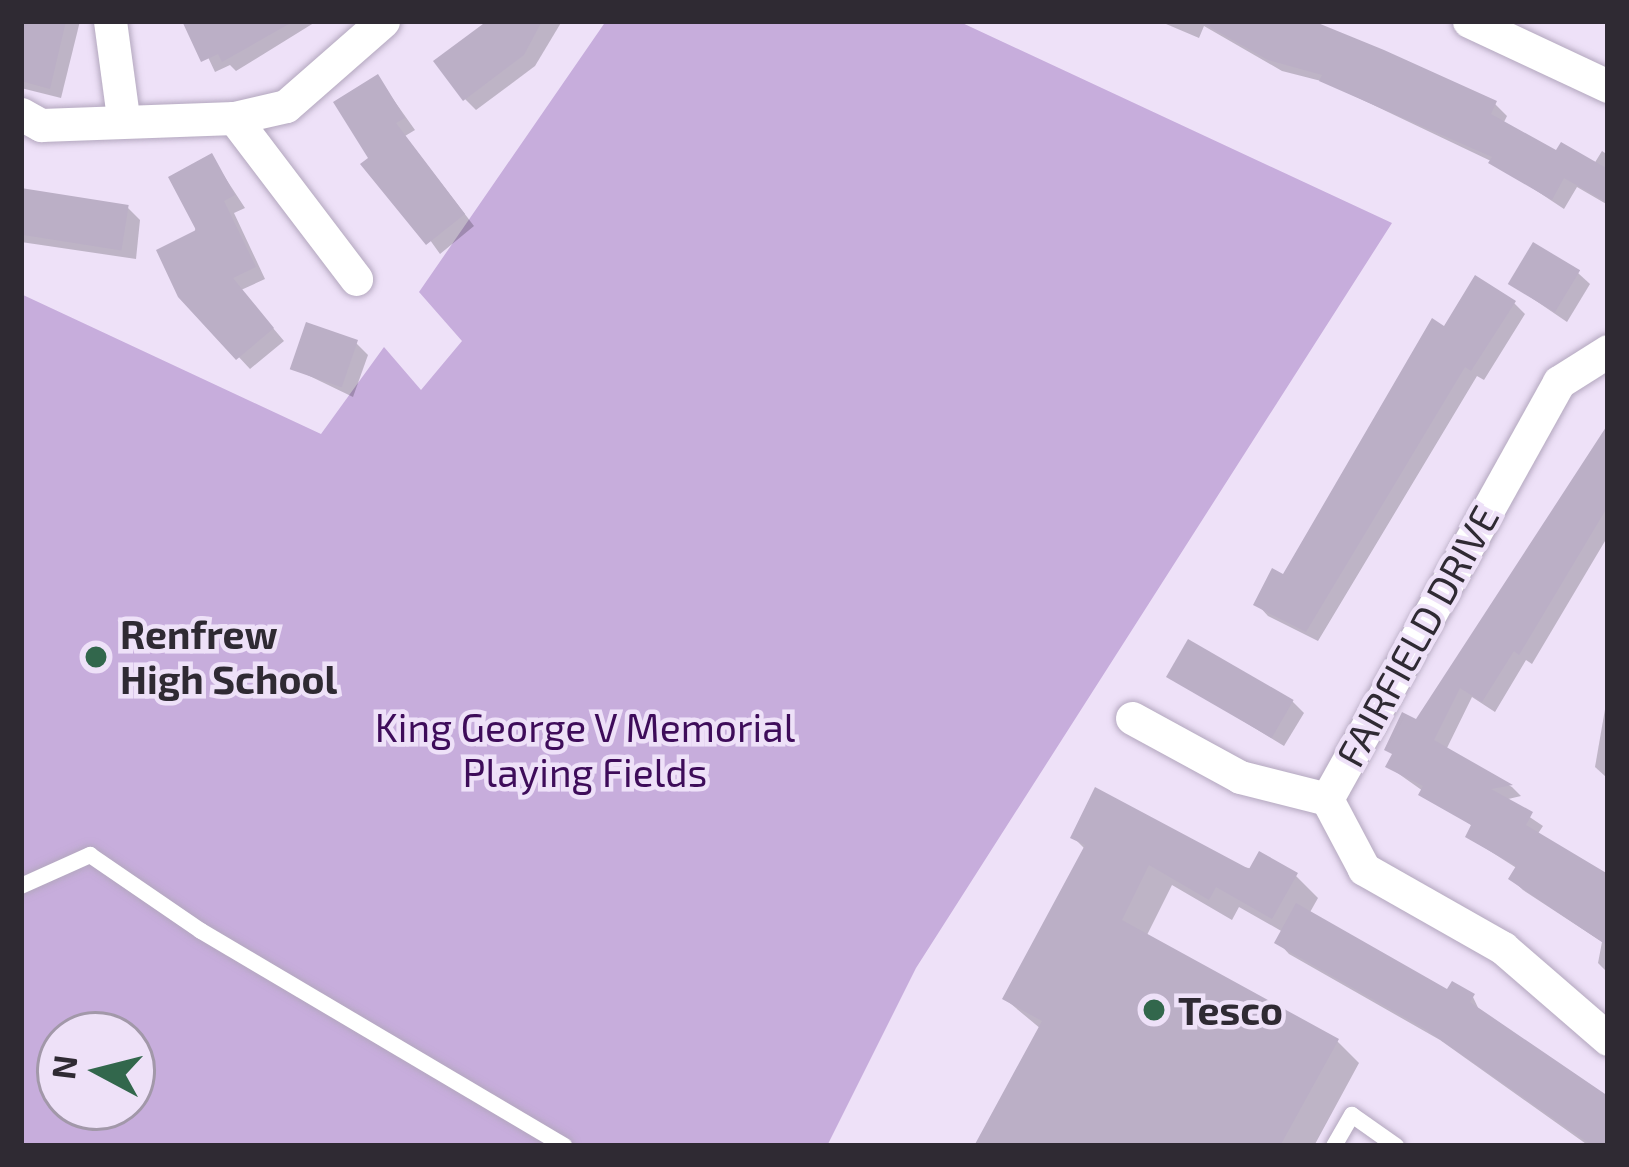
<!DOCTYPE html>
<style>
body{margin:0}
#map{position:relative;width:1629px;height:1167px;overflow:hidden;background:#eee1f8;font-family:"Exo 2",sans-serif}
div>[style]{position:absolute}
.green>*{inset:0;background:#c7addc}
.shadow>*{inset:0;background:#0003}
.building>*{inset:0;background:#bbafc6;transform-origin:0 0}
.roads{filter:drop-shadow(0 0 3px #b3a7be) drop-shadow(0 0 3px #b3a7be)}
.lane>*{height:16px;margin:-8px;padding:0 8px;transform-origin:8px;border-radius:8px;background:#fff}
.street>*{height:33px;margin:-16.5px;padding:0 16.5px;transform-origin:16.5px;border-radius:16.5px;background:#fff}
.dots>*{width:33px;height:33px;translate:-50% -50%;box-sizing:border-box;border:6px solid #eee1f8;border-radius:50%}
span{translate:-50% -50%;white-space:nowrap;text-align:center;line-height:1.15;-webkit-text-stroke:9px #eee1f8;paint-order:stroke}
.poi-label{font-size:39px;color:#2f2a33;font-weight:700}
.left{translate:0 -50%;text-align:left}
.street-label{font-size:39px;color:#2f2a33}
.park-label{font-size:39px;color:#3e0c5a}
.frame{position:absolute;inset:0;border:24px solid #2f2a33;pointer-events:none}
.north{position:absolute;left:36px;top:1011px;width:120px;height:120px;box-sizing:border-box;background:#eee1f8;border:3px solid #a298a9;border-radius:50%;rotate:277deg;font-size:33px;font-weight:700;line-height:48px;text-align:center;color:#2f2a33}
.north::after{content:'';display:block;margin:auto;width:42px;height:54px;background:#32674c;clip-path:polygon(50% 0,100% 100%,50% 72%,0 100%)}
</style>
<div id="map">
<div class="green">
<i style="clip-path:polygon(evenodd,606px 21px,958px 21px,1392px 223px,916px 968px,827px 1146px,21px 1146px,21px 294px,321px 434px,384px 347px,421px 390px,462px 341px,419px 292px,606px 21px,60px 1035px,132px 1035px,132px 1107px,60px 1107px,60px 1035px)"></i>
</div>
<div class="shadow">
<i style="clip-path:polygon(21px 21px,80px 21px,61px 98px,21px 88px)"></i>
<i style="clip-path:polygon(191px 21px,317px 21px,236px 71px,230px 65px,215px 72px)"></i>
<i style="clip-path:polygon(492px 21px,562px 21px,535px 66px,476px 110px,465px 99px)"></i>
<i style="clip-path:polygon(1159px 21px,1297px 21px,1495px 104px,1507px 116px,1503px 124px,1557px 155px,1594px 164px,1602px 151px,1608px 155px,1608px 205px,1577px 187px,1564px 209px,1493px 162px,1325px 82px,1282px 71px,1204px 26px,1199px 38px)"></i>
<i style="clip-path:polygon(378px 78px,415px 130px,405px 136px,474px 226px,440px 254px,372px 159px)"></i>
<i style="clip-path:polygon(211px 156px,245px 208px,234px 213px,265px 279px,241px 290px,284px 341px,250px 369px,181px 295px)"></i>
<i style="clip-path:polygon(21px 190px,128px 208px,140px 220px,136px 259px,21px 242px)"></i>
<i style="clip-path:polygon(1578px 273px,1590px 284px,1567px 322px,1511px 284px)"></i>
<i style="clip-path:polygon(1514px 303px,1525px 314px,1484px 380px,1477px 376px,1318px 641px,1268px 616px,1257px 604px,1284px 578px,1445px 330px)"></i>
<i style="clip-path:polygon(356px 343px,368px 355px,353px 397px,293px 368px)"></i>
<i style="clip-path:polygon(1608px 441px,1608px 536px,1532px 664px,1526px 660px,1495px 712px,1472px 697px,1446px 750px,1512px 787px,1521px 796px,1504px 800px,1543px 826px,1537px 835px,1608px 877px,1608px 973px,1598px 963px,1602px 942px,1523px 890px,1511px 879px,1518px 869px,1468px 837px,1474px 827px,1389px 767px)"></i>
<i style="clip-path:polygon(1170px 676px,1292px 701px,1304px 713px,1284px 746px)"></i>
<i style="clip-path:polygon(1608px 692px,1608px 777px,1606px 777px,1595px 767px)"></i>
<i style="clip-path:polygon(1074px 838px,1296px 876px,1318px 898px,1309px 914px,1448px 993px,1473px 997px,1481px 1014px,1608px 1107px,1608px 1146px,1589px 1146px,1440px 1040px,1289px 954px,1278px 942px,1283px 932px,1239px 907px,1232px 920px,1172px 885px,1146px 937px,1337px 1041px,1359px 1063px,1314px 1146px,977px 1146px,1041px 1029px,1005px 999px,1086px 850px)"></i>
</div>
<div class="building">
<i style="clip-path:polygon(21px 21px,66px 21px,50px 89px,21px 81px)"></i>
<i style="clip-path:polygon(182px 21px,294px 21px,222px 62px,218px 54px,201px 62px)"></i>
<i style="clip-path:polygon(487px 21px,542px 21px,524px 55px,463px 101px,433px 61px)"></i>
<i style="clip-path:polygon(1199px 21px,1313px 21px,1384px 50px,1497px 101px,1491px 114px,1556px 150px,1561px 142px,1608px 169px,1608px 203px,1564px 178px,1552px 200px,1488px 163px,1492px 157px,1319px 81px,1322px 75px,1268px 60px)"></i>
<i style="clip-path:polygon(378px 74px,405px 118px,396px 123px,465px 214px,426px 245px,360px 164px,368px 158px,333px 102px)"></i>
<i style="clip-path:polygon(212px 153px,235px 195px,224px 201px,256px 267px,233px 278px,274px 328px,236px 360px,178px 297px,156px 250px,196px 230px,168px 177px)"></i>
<i style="left:21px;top:188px;width:109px;height:46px;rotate:9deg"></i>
<i style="left:1533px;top:242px;width:55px;height:49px;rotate:31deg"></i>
<i style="clip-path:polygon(1475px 275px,1516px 301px,1471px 371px,1465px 367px,1306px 632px,1253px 605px,1272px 568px,1283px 574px,1432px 318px,1444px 326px)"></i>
<i style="left:306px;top:322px;width:55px;height:50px;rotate:19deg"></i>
<i style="clip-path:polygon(1608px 424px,1608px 506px,1519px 655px,1514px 651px,1482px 702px,1460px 688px,1434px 740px,1513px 785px,1491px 789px,1533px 812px,1526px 825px,1608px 874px,1608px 946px,1508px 879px,1516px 866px,1465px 837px,1471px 825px,1418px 795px,1423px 786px,1385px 767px,1392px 754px,1384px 750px,1402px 712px,1416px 719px)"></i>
<i style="left:1188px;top:639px;width:122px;height:44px;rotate:30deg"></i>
<i style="clip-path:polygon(1095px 787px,1249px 869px,1259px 851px,1298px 873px,1272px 919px,1216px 887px,1209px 900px,1149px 865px,1122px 920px,1339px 1039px,1280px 1146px,974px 1146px,1042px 1021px,1002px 999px,1085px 845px,1070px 838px)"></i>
<i style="clip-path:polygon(1296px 903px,1447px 989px,1452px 981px,1475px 994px,1470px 1002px,1608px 1096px,1608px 1146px,1593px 1146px,1425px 1029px,1274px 943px)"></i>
</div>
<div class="roads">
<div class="lane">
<i style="left:21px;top:886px;width:76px;rotate:-24.2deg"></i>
<i style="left:90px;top:855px;width:135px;rotate:34.4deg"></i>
<i style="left:201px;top:931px;width:422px;rotate:30.6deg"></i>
<i style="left:1334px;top:1146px;width:36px;rotate:-60deg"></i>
<i style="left:1352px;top:1115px;width:54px;rotate:35.2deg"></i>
</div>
<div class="street">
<i style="left:110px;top:21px;width:97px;rotate:82.3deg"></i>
<i style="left:1469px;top:21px;width:153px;rotate:25.1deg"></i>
<i style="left:21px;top:114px;width:23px;rotate:29deg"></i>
<i style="left:41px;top:125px;width:193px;rotate:-2.1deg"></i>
<i style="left:234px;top:118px;width:53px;rotate:-13deg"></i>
<i style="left:286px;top:106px;width:129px;rotate:-41.2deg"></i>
<i style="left:234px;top:118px;width:202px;rotate:52.8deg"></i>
<i style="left:1608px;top:351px;width:58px;rotate:147.7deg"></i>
<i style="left:1559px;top:382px;width:477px;rotate:119.1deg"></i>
<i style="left:1327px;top:799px;width:79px;rotate:62.1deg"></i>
<i style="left:1364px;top:869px;width:160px;rotate:29.6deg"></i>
<i style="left:1503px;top:948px;width:139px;rotate:40.9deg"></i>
<i style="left:1132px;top:718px;width:123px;rotate:28.6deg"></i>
<i style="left:1240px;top:777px;width:90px;rotate:14.2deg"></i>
</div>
</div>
<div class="dots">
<i style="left:96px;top:657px;background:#32674c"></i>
<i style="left:1154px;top:1010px;background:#32674c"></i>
</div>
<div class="poi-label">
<span class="left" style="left:120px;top:657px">Renfrew<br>High School</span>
<span class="left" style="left:1178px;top:1010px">Tesco</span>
</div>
<div class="street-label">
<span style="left:1417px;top:636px;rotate:-61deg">FAIRFIELD DRIVE</span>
</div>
<div class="park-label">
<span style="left:585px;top:750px">King George V Memorial<br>Playing Fields</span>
</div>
<div class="frame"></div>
<div class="north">N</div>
</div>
